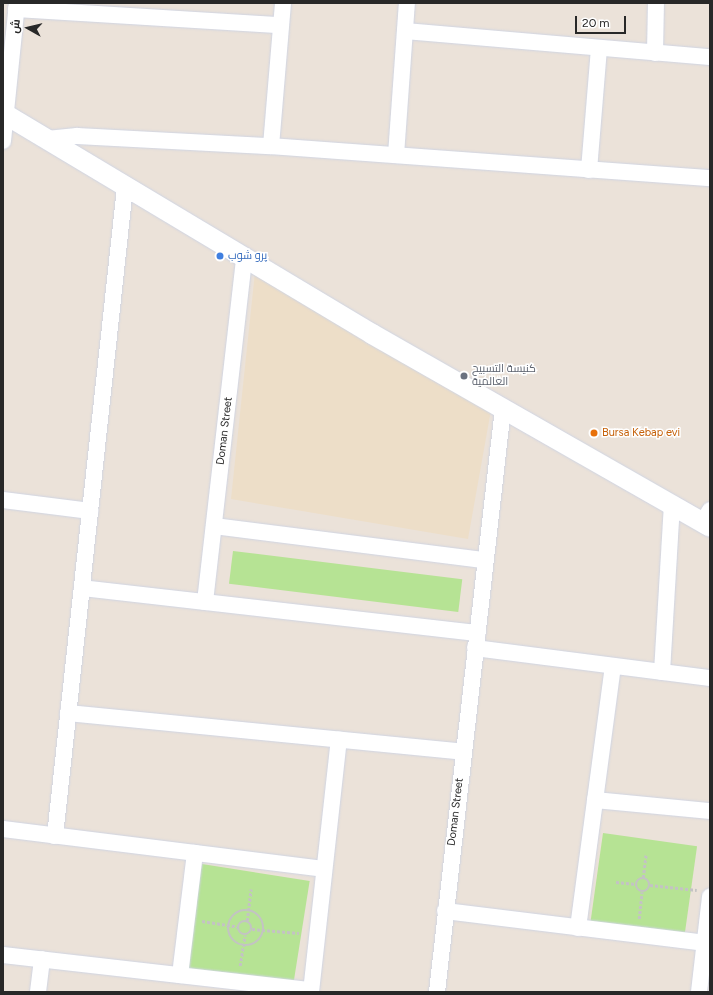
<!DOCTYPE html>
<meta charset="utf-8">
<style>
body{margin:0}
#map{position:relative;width:713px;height:995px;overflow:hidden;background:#ebe2d9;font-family:Figtree,Cairo,sans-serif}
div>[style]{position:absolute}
.education>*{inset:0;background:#eddec8}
.green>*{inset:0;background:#b6e394;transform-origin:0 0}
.path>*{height:2.5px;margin-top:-1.25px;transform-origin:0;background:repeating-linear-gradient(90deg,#c3c3c3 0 3px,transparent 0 5px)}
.path>.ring{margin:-1.25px;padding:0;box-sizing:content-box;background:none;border:2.5px solid #c3c3c3;border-radius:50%}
.roads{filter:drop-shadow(0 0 1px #cfd4e2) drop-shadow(0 0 1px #cfd4e2)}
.minor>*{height:16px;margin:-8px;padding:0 8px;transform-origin:8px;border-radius:8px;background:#fff}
.tertiary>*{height:20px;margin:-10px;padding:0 10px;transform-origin:10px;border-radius:10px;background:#fff}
.dots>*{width:11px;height:11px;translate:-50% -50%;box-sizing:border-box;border:2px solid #fff;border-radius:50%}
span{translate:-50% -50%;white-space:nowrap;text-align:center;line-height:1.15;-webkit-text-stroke:3px #fff;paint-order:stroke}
.shop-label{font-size:11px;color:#366cbe}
.left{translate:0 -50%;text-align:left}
.worship-label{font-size:11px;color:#5b616d}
.street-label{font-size:11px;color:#282828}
.food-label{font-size:11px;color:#c56008}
.frame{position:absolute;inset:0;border:4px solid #282828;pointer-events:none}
.north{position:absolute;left:8px;top:8px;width:40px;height:40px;-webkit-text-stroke:3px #fff;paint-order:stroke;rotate:278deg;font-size:11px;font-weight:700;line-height:16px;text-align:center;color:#282828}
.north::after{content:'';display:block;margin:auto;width:14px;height:18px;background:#282828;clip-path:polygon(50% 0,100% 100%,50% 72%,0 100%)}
.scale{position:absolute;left:575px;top:16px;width:51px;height:18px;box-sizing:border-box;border:2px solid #282828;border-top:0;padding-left:5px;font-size:12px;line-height:14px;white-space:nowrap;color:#282828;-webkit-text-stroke:3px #fff;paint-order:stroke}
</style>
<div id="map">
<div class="education">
<i style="clip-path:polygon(255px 272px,491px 410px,468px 539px,231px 499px)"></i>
</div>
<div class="green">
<i style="left:233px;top:551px;width:231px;height:33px;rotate:7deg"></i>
<i style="left:603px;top:833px;width:95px;height:90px;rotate:8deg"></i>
<i style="left:202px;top:864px;width:109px;height:106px;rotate:9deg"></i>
</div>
<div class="path">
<i style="left:643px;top:878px;width:23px;rotate:-83deg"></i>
<i class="ring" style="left:636px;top:878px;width:11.5px;height:11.5px"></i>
<i style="left:616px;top:882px;width:20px;rotate:6deg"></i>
<i style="left:650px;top:885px;width:47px;rotate:6.1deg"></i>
<i class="ring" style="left:228px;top:910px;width:33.5px;height:33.5px"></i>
<i style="left:639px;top:919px;width:27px;rotate:-84deg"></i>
<i style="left:202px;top:921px;width:37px;rotate:9deg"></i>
<i style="left:247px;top:921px;width:32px;rotate:-83deg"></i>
<i class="ring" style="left:238px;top:921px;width:11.5px;height:11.5px"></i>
<i style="left:252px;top:929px;width:47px;rotate:4.9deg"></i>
<i style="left:240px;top:966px;width:31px;rotate:-81deg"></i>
</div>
<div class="roads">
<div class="minor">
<i style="left:16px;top:9px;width:265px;rotate:3.5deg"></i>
<i style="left:405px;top:31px;width:306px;rotate:4.9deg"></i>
<i style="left:655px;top:53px;width:50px;rotate:-88.9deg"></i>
<i style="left:47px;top:139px;width:30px;rotate:-6deg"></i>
<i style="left:77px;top:136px;width:194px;rotate:3deg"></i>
<i style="left:271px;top:146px;width:440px;rotate:4.2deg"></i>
<i style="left:3px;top:141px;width:139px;rotate:-84.2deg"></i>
<i style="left:271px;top:146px;width:144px;rotate:-85.2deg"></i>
<i style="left:396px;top:155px;width:152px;rotate:-85.9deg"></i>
<i style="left:589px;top:170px;width:121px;rotate:-85.3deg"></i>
<i style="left:3px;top:500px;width:88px;rotate:7.2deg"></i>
<i style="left:702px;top:523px;width:15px;rotate:-58deg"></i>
<i style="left:214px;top:526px;width:273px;rotate:7.2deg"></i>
<i style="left:82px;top:588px;width:398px;rotate:6.5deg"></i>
<i style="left:205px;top:602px;width:345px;rotate:-83.5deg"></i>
<i style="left:475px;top:648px;width:237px;rotate:7.3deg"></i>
<i style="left:662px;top:672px;width:167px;rotate:-86.6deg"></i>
<i style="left:68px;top:713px;width:397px;rotate:5.6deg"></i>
<i style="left:595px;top:800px;width:116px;rotate:5.5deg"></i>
<i style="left:3px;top:829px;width:323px;rotate:7.1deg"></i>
<i style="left:55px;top:836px;width:653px;rotate:-83.84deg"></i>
<i style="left:445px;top:911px;width:261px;rotate:7deg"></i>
<i style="left:578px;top:928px;width:264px;rotate:-82.4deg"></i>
<i style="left:3px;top:955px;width:310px;rotate:6.5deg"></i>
<i style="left:180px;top:975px;width:123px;rotate:-83deg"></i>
<i style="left:38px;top:992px;width:33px;rotate:-83deg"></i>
<i style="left:311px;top:992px;width:254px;rotate:-83.7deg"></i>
<i style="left:437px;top:992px;width:588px;rotate:-83.55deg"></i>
<i style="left:699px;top:992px;width:96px;rotate:-83.4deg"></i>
</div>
<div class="tertiary">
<i style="left:3px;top:113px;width:430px;rotate:30.9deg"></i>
<i style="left:372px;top:334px;width:389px;rotate:29.7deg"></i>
</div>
</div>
<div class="dots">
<i style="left:220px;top:256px;background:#3f7fe0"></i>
<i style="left:464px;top:376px;background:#6b7280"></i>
<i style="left:594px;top:433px;background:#e8710a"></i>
</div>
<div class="shop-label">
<span class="left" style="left:228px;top:256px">پرو شوب</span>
</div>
<div class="worship-label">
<span class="left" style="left:472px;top:376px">كنيسة التسبيح<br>العالمية</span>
</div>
<div class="street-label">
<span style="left:225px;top:431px;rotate:-83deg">Doman Street</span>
<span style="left:456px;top:812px;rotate:-83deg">Doman Street</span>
</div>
<div class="food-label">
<span class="left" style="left:602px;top:433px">Bursa Kebap evi</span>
</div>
<div class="frame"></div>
<div class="north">ش</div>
<div class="scale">20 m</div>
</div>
